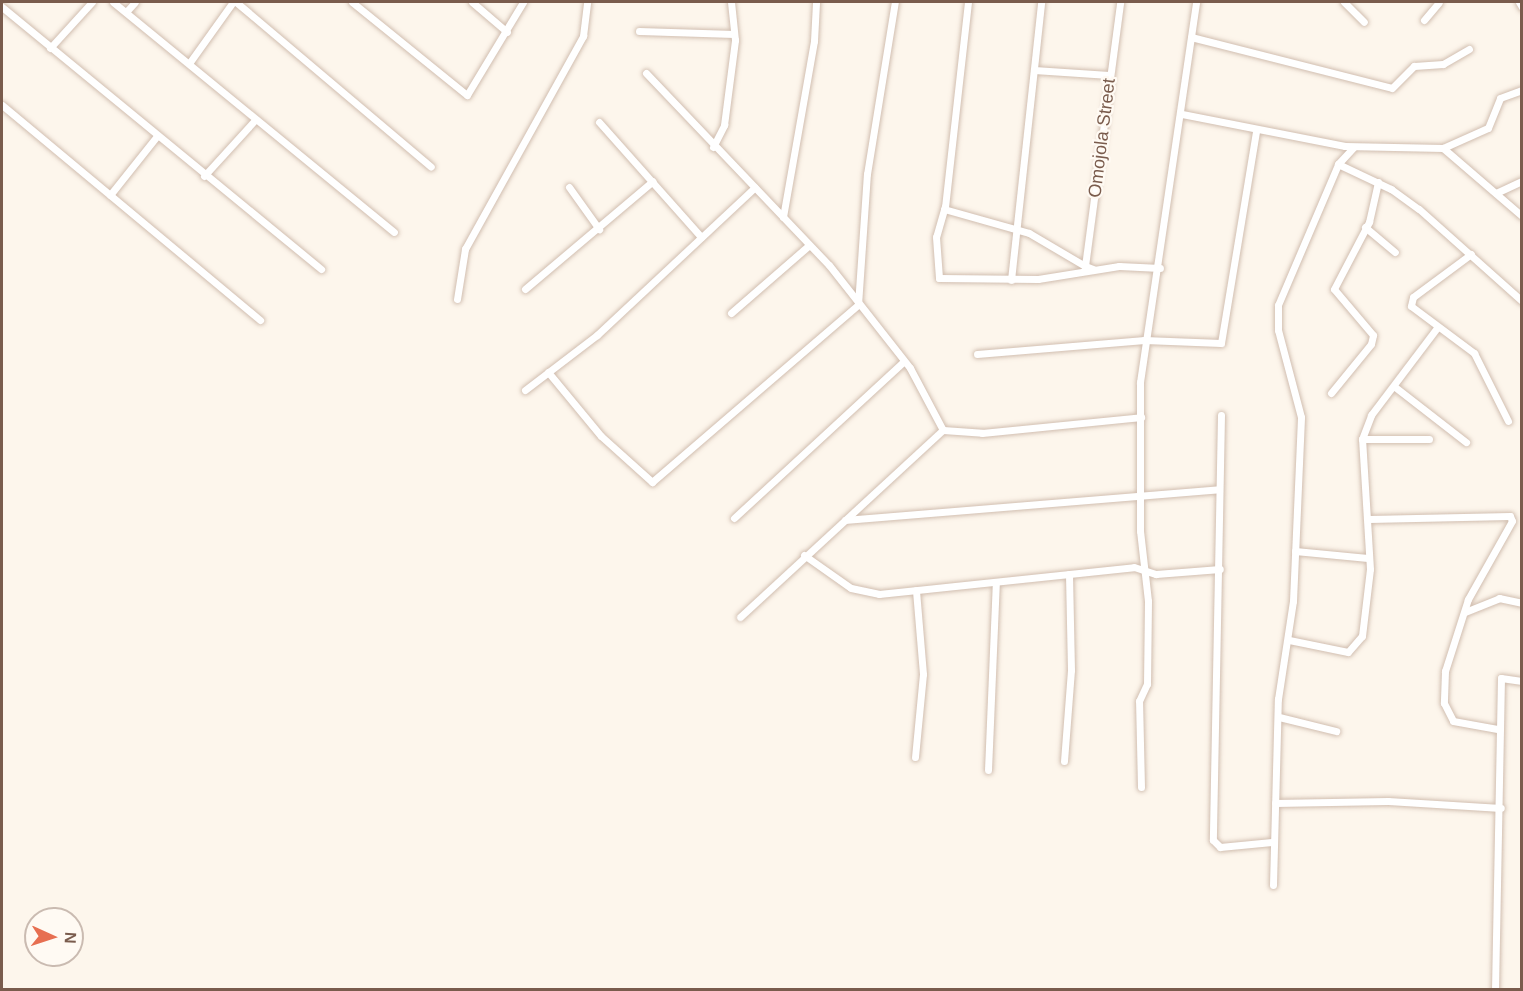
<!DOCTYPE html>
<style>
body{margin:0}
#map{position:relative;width:1523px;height:991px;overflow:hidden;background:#fdf6ec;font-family:Arial,sans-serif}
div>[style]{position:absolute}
.roads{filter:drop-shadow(0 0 2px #d1beb0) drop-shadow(0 0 2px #d1beb0)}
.minor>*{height:7px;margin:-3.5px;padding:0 3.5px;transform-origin:3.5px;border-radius:3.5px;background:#fff}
span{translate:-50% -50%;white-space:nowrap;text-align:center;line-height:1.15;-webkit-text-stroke:4.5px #fffaf3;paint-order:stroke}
.street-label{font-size:18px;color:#7a5c4d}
.frame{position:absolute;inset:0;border:3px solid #7a5c4d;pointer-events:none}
.north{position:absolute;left:24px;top:907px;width:60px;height:60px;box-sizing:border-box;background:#fffaf3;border:2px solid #cabbb1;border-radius:50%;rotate:93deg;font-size:16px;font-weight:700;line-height:24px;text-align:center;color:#7a5c4d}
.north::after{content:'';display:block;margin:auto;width:21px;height:27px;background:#e76f51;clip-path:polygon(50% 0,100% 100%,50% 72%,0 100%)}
</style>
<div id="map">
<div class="roads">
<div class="minor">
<i style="left:113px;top:2px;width:363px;rotate:39.3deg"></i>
<i style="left:236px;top:2px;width:255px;rotate:40.2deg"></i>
<i style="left:352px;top:2px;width:148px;rotate:39deg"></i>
<i style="left:467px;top:95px;width:109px;rotate:-58.9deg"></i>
<i style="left:472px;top:2px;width:46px;rotate:40.6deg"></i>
<i style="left:968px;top:2px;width:205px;rotate:96.4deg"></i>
<i style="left:945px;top:206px;width:32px;rotate:106deg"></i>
<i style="left:936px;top:237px;width:41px;rotate:85.8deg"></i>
<i style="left:939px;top:278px;width:99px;rotate:0.6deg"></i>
<i style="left:1038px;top:279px;width:82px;rotate:-9.1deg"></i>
<i style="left:1119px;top:266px;width:41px;rotate:2.8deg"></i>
<i style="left:1344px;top:2px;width:28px;rotate:45deg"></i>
<i style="left:1519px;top:2px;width:6px;rotate:59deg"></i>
<i style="left:2px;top:7px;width:413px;rotate:39.4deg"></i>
<i style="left:126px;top:12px;width:13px;rotate:-48deg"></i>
<i style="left:1424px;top:20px;width:23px;rotate:-50deg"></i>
<i style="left:639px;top:31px;width:95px;rotate:1.8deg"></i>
<i style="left:1191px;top:37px;width:207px;rotate:14.2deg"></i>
<i style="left:1392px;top:88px;width:31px;rotate:-45deg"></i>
<i style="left:1414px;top:66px;width:29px;rotate:-4deg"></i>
<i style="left:1443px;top:64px;width:30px;rotate:-30deg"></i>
<i style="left:50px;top:48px;width:62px;rotate:-47.6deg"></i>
<i style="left:190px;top:62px;width:74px;rotate:-54.4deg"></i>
<i style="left:1034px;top:70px;width:75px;rotate:3.8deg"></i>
<i style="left:646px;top:73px;width:265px;rotate:46.4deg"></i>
<i style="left:829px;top:265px;width:131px;rotate:51.8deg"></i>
<i style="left:910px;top:368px;width:70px;rotate:62deg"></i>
<i style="left:943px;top:430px;width:39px;rotate:4deg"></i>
<i style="left:982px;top:433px;width:160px;rotate:-5.7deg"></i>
<i style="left:2px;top:105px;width:336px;rotate:39.8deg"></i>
<i style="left:1182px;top:114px;width:166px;rotate:11.1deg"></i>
<i style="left:1345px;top:146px;width:98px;rotate:1.2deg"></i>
<i style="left:1443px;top:148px;width:49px;rotate:-24deg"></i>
<i style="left:1488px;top:128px;width:32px;rotate:-68deg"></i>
<i style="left:1500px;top:98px;width:23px;rotate:-20deg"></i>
<i style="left:599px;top:122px;width:154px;rotate:48.4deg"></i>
<i style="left:713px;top:147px;width:25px;rotate:-63deg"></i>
<i style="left:724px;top:125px;width:86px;rotate:-82.6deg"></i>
<i style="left:735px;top:40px;width:38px;rotate:-96deg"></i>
<i style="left:1443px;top:148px;width:104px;rotate:40.7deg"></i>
<i style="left:1338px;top:164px;width:59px;rotate:25.3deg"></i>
<i style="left:1391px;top:189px;width:34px;rotate:36deg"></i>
<i style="left:1419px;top:209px;width:138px;rotate:41.8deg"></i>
<i style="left:204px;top:176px;width:74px;rotate:-47.7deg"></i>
<i style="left:569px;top:187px;width:52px;rotate:54.5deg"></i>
<i style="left:1496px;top:193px;width:29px;rotate:-25deg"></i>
<i style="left:110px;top:195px;width:75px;rotate:-51.5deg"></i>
<i style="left:944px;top:209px;width:88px;rotate:15.8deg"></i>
<i style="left:1029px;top:233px;width:65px;rotate:30.5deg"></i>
<i style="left:783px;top:217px;width:179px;rotate:-80deg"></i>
<i style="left:814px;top:41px;width:39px;rotate:-87deg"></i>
<i style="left:1365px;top:227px;width:39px;rotate:40deg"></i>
<i style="left:1471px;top:254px;width:72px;rotate:143.4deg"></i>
<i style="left:1413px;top:297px;width:9px;rotate:103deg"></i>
<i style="left:1411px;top:306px;width:79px;rotate:36.7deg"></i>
<i style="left:1474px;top:353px;width:76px;rotate:63.4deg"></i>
<i style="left:1093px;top:269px;width:9px;rotate:-159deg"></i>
<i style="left:1085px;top:266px;width:266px;rotate:-82.4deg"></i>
<i style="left:1011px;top:280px;width:280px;rotate:-83.8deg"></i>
<i style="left:525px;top:289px;width:167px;rotate:-40.2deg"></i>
<i style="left:457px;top:299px;width:51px;rotate:-80.9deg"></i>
<i style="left:465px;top:249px;width:244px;rotate:-61deg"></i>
<i style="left:583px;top:36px;width:34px;rotate:-83deg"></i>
<i style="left:731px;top:313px;width:101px;rotate:-41deg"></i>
<i style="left:977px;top:354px;width:168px;rotate:-4.8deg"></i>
<i style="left:1144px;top:340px;width:77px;rotate:2.2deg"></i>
<i style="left:1221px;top:343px;width:214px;rotate:-80.6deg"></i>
<i style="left:548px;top:372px;width:83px;rotate:50.4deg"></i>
<i style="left:601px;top:436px;width:69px;rotate:42deg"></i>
<i style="left:652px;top:482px;width:272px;rotate:-40.7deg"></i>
<i style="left:858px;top:305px;width:131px;rotate:-86.1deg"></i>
<i style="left:867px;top:174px;width:174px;rotate:-80.8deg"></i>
<i style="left:1395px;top:387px;width:90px;rotate:37.8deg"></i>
<i style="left:525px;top:390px;width:91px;rotate:-37.4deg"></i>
<i style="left:597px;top:335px;width:216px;rotate:-43.1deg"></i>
<i style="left:1331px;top:393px;width:63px;rotate:-50.8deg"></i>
<i style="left:1371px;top:344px;width:9px;rotate:-77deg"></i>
<i style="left:1373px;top:335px;width:60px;rotate:-130.3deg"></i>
<i style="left:1334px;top:289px;width:76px;rotate:-62.4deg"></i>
<i style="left:1369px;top:222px;width:41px;rotate:-77.3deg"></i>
<i style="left:1221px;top:415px;width:425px;rotate:91.1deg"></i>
<i style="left:1213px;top:840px;width:10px;rotate:45deg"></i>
<i style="left:1220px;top:847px;width:52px;rotate:-5.5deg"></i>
<i style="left:1362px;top:439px;width:67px"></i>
<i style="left:734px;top:518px;width:231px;rotate:-42.7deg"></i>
<i style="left:1369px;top:519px;width:141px;rotate:-1.2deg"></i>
<i style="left:1510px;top:516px;width:5px;rotate:68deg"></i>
<i style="left:1512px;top:521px;width:90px;rotate:119.4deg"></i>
<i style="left:1468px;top:599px;width:76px;rotate:107.7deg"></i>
<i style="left:1445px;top:671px;width:32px;rotate:92deg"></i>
<i style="left:1444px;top:703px;width:20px;rotate:63deg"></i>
<i style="left:1453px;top:721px;width:45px;rotate:10.3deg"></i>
<i style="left:845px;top:520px;width:375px;rotate:-4.7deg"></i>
<i style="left:1295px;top:551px;width:73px;rotate:5.5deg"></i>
<i style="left:804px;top:555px;width:57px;rotate:35.1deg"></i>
<i style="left:851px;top:588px;width:29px;rotate:12deg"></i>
<i style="left:879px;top:594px;width:256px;rotate:-6deg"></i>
<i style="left:1134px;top:567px;width:23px;rotate:18deg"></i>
<i style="left:1156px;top:574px;width:64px;rotate:-4.5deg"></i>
<i style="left:1465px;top:612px;width:37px;rotate:-22deg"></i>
<i style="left:1499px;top:598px;width:24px;rotate:12deg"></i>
<i style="left:740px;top:617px;width:276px;rotate:-42.7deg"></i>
<i style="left:1289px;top:640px;width:60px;rotate:11.5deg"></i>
<i style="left:1348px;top:652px;width:21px;rotate:-49deg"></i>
<i style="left:1362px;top:636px;width:67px;rotate:-83.2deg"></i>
<i style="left:1370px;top:569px;width:130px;rotate:-93.5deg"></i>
<i style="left:1362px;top:439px;width:26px;rotate:-69deg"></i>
<i style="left:1371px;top:415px;width:108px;rotate:-52.9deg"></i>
<i style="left:1279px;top:717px;width:59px;rotate:13.8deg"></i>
<i style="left:915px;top:757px;width:83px;rotate:-84.5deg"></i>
<i style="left:923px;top:674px;width:84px;rotate:-94.8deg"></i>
<i style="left:1064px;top:761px;width:91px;rotate:-85.6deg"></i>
<i style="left:1071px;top:670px;width:96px;rotate:-91.2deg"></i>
<i style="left:988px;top:770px;width:188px;rotate:-87.6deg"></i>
<i style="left:1141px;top:787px;width:86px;rotate:-91.3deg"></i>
<i style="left:1139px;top:701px;width:19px;rotate:-65deg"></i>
<i style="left:1147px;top:684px;width:83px;rotate:-89.3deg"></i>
<i style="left:1148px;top:601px;width:70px;rotate:-96.5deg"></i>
<i style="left:1140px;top:531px;width:149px;rotate:-90deg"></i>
<i style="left:1140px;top:382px;width:384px;rotate:-81.6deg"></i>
<i style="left:1275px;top:803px;width:113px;rotate:-1deg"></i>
<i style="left:1388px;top:801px;width:113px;rotate:3.5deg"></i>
<i style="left:1273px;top:885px;width:186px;rotate:-88.5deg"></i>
<i style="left:1278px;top:699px;width:99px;rotate:-81.3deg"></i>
<i style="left:1293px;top:601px;width:184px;rotate:-87.5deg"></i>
<i style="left:1301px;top:417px;width:90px;rotate:-104.8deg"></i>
<i style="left:1278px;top:330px;width:25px;rotate:-90deg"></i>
<i style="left:1278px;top:305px;width:153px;rotate:-66.9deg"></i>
<i style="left:1338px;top:164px;width:23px;rotate:-47deg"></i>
<i style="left:1495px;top:990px;width:312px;rotate:-88.9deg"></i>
<i style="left:1501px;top:678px;width:21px;rotate:8deg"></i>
</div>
</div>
<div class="street-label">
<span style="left:1102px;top:138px;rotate:-83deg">Omojola Street</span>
</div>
<div class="frame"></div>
<div class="north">N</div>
</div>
